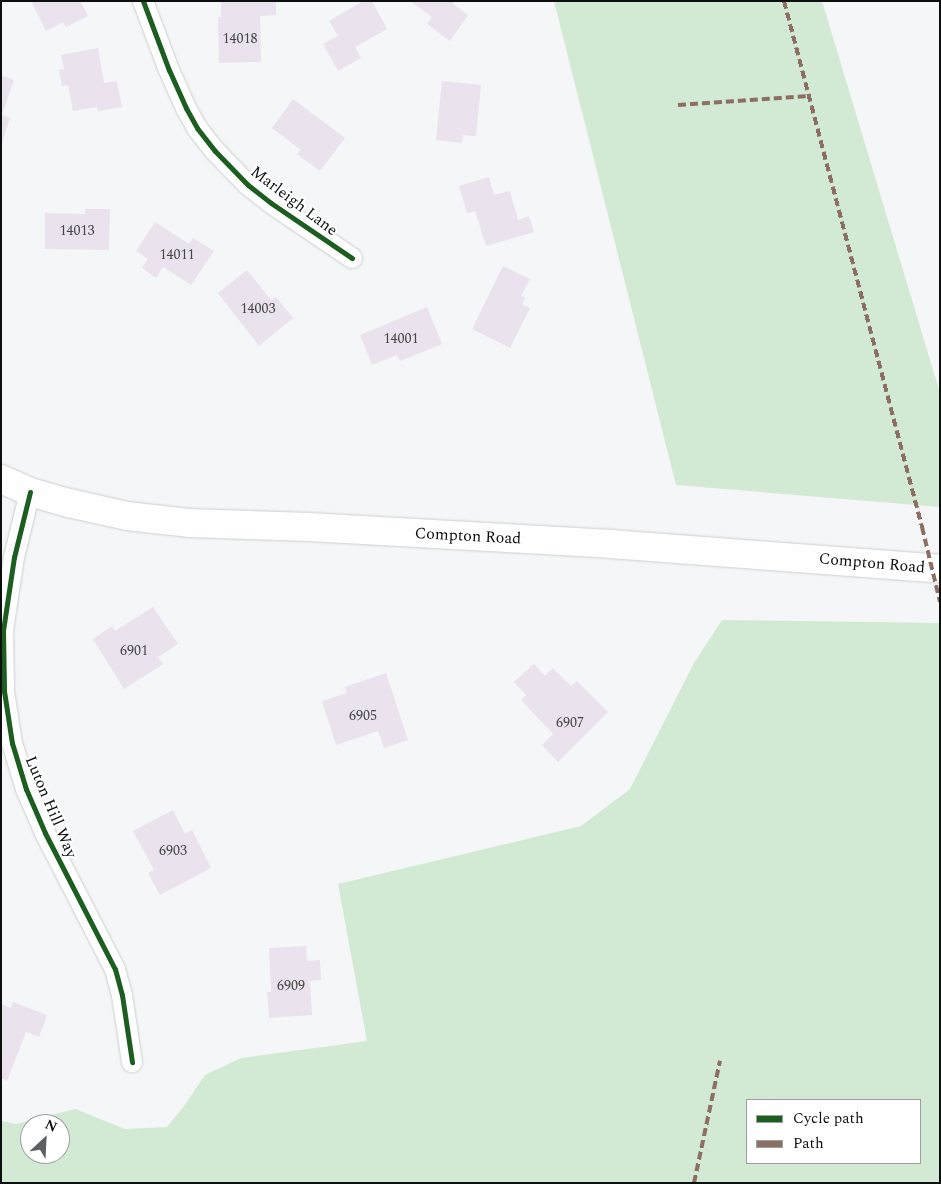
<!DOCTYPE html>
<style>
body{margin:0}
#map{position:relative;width:941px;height:1184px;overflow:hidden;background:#f5f6f7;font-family:Spectral,serif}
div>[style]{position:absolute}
.green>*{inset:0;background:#d2ead4}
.building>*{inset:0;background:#eae2ec}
.roads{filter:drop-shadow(0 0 1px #cdcecf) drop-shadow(0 0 1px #cdcecf)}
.minor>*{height:20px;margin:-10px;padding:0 10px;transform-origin:10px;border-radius:10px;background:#fefefe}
.secondary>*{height:28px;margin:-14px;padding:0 14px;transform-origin:14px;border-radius:14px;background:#fefefe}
.quiet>*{height:4px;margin-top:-2px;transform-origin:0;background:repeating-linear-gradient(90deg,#8d6e63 0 8px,transparent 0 12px)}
.cycleway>*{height:5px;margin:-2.5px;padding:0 2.5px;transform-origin:2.5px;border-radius:2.5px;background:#1b5e20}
span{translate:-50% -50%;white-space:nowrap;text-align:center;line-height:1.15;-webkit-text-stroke:4px #fff;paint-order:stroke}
.number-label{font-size:14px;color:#454447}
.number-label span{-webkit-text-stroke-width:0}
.street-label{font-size:16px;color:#0d0e0f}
.frame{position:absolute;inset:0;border:2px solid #0d0e0f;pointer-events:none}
.legend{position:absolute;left:746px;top:1099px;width:175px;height:65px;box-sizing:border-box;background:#fff;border:1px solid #9e9f9f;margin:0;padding:6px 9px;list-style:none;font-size:15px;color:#0d0e0f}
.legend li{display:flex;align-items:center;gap:10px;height:25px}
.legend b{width:25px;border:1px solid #9e9f9f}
.north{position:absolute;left:20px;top:1114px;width:50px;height:50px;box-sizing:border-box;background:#fff;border:1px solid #9e9f9f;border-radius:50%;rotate:25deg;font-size:14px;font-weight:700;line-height:20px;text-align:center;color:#0d0e0f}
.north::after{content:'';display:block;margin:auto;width:18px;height:22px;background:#5e5f60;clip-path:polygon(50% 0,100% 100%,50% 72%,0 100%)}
</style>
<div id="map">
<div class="green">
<i style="clip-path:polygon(554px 1px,822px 1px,940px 393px,940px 507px,676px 485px)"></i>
<i style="clip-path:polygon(evenodd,722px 620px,940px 623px,940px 1183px,1px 1183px,1px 1121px,16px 1124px,75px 1109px,125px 1129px,167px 1127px,184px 1106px,205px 1075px,241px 1058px,367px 1041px,338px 884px,581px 826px,630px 789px,694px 663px,722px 620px,747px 1100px,920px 1100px,920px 1163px,747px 1163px,747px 1100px,722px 620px,30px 1124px,60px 1124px,60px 1154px,30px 1154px,30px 1124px)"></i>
</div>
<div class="building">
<i style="clip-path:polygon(31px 1px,80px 1px,88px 16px,66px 27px,63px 22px,46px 31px)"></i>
<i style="clip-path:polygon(221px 1px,276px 1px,276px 15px,260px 16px,261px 62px,219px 63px,218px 17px,221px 17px)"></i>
<i style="clip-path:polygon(363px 1px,372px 1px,387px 29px,355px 47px,361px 58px,338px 71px,323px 44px,338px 36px,329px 21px)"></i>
<i style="clip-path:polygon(410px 1px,455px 1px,453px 4px,468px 15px,450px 41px,427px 24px,432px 17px)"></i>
<i style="clip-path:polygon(98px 48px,104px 83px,117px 81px,122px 107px,98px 111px,97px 107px,73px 111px,68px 85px,62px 86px,59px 70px,64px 69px,61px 55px)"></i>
<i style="clip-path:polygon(1px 75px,14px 80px,2px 115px,10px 118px,2px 143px)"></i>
<i style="clip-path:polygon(442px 81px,481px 85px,476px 136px,463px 135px,462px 143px,436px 140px)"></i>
<i style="clip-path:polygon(293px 99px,345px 138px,320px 171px,297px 154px,301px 150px,272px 128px)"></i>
<i style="clip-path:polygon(489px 177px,494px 195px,510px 191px,518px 220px,529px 216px,534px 232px,486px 246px,475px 211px,467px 213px,459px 186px)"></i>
<i style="clip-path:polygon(85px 209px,110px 209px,109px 250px,45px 249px,45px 213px,85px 214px)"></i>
<i style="clip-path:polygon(155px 222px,189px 244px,193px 238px,214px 251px,191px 285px,163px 267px,156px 278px,142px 268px,148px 259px,136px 251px)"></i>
<i style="clip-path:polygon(503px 266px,530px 279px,521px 296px,525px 298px,522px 305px,530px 308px,510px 348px,472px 329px)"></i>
<i style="clip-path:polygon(247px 270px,271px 300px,276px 297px,293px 318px,259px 346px,218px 293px)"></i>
<i style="clip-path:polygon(427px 307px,442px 344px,400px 361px,397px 355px,372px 365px,360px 335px)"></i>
<i style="clip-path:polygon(153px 607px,178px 644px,158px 657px,163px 664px,124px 689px,93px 639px,112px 626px,115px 631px)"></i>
<i style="clip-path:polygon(534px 664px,545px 676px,553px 668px,571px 686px,577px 681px,608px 712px,558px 762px,542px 745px,553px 734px,521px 700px,526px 695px,514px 682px)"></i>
<i style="clip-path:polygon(386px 673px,408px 740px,384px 748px,378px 731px,336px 745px,322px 701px,347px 693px,345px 687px)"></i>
<i style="clip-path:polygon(173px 810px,185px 834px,192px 830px,211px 868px,160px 895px,148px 873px,154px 870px,133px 831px)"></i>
<i style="clip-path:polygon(306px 946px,307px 961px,320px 960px,321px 980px,310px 981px,312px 1015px,269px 1018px,267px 992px,271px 992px,269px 948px)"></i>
<i style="clip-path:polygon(13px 1002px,47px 1015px,39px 1037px,26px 1032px,7px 1081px,1px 1078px,1px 1004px,11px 1008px)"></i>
</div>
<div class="roads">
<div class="minor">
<i style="left:143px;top:1px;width:74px;rotate:69.4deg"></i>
<i style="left:169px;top:70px;width:42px;rotate:65.9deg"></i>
<i style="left:186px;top:108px;width:23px;rotate:61deg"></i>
<i style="left:197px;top:128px;width:29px;rotate:52deg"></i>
<i style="left:215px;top:151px;width:47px;rotate:45.9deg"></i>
<i style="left:248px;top:185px;width:29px;rotate:38deg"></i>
<i style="left:271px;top:203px;width:98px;rotate:34.2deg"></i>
<i style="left:30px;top:492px;width:67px;rotate:103.8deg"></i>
<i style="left:14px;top:557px;width:75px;rotate:98.5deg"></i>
<i style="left:3px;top:631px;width:60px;rotate:89deg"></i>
<i style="left:4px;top:691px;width:53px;rotate:81.3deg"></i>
<i style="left:12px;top:743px;width:48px;rotate:73.1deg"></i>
<i style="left:26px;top:789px;width:48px;rotate:66.6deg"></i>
<i style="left:45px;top:833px;width:153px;rotate:62.8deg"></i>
<i style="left:115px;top:969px;width:27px;rotate:75deg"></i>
<i style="left:122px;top:995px;width:68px;rotate:81.5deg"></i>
</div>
<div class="secondary">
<i style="left:1px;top:479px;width:32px;rotate:24deg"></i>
<i style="left:30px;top:492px;width:41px;rotate:15.8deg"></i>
<i style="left:69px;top:503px;width:59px;rotate:12.6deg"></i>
<i style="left:127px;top:516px;width:62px;rotate:6.4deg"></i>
<i style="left:189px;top:523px;width:120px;rotate:1.9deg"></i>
<i style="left:309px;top:527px;width:302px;rotate:3.2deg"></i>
<i style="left:611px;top:544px;width:330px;rotate:4.3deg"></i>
</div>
</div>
<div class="quiet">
<i style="left:784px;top:1px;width:544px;rotate:75.3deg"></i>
<i style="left:922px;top:527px;width:77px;rotate:76.5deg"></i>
<i style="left:678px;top:105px;width:131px;rotate:-3.9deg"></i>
<i style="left:694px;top:1183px;width:125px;rotate:-78deg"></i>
</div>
<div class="cycleway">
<i style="left:143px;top:1px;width:74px;rotate:69.4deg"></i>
<i style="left:169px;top:70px;width:42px;rotate:65.9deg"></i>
<i style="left:186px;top:108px;width:23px;rotate:61deg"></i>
<i style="left:197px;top:128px;width:29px;rotate:52deg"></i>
<i style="left:215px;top:151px;width:47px;rotate:45.9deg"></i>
<i style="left:248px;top:185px;width:29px;rotate:38deg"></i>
<i style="left:271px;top:203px;width:98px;rotate:34.2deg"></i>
<i style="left:30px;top:492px;width:67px;rotate:103.8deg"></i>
<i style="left:14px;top:557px;width:75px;rotate:98.5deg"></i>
<i style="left:3px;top:631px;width:60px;rotate:89deg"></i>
<i style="left:4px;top:691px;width:53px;rotate:81.3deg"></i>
<i style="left:12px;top:743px;width:48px;rotate:73.1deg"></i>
<i style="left:26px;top:789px;width:48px;rotate:66.6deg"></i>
<i style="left:45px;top:833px;width:153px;rotate:62.8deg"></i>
<i style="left:115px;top:969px;width:27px;rotate:75deg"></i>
<i style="left:122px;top:995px;width:68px;rotate:81.5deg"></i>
</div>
<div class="number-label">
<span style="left:240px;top:39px">14018</span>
<span style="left:77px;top:231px">14013</span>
<span style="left:177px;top:255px">14011</span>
<span style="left:258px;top:309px">14003</span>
<span style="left:401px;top:339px">14001</span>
<span style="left:134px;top:651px">6901</span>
<span style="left:363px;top:716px">6905</span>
<span style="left:570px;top:723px">6907</span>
<span style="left:173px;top:851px">6903</span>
<span style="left:291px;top:986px">6909</span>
</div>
<div class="street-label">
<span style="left:294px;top:201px;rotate:37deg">Marleigh Lane</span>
<span style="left:468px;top:536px;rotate:3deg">Compton Road</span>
<span style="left:872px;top:563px;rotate:5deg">Compton Road</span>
<span style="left:51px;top:807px;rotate:67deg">Luton Hill Way</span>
</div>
<div class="frame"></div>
<ul class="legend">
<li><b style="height:6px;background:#1b5e20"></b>Cycle path</li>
<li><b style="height:6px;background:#8d6e63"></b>Path</li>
</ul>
<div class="north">N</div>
</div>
